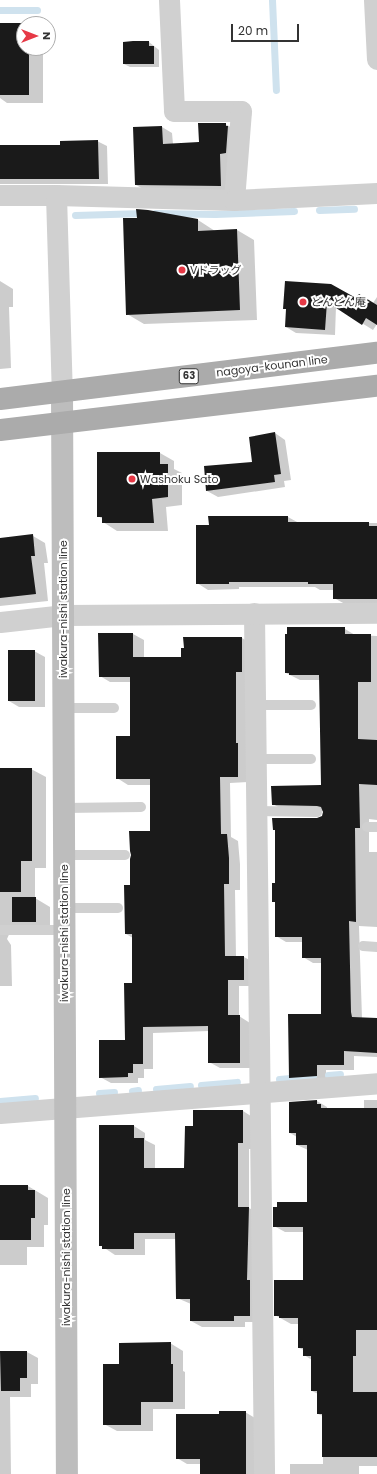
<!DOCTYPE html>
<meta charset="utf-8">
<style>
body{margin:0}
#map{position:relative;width:377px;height:1474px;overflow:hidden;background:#fff;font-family:Poppins,"Noto Sans JP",sans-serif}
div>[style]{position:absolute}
.shadow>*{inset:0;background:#0003}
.stream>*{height:7px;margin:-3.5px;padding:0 3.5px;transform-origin:3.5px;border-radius:3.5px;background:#cfe2ee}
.building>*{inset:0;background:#1a1a1a;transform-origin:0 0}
.service>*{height:10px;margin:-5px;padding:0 5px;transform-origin:5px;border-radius:5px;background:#d0d0d0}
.minor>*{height:21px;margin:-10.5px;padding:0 10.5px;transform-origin:10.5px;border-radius:10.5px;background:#d0d0d0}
.secondary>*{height:22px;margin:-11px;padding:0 11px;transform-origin:11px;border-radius:11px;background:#bdbdbd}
.primary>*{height:22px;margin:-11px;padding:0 11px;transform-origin:11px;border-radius:11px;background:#ababab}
.dots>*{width:11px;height:11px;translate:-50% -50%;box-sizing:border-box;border:2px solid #fff;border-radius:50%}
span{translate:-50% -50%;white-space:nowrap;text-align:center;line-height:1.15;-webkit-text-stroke:4px #fff;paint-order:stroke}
.shield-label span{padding:1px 3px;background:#fff;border:1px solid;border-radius:3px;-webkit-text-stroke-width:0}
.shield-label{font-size:10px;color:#333;font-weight:700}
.poi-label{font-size:11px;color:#333}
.left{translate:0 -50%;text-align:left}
.street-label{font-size:11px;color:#333}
.north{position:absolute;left:16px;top:16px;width:40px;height:40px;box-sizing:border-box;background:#fff;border:1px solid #adadad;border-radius:50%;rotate:90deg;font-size:11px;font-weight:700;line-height:16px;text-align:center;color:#333}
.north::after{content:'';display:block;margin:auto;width:14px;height:18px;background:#e63946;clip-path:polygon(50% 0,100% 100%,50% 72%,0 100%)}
.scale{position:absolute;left:231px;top:24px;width:68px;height:18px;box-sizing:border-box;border:2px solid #333;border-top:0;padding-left:5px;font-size:12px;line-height:14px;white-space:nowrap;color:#333;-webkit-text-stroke:3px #fff;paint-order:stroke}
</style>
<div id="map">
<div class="shadow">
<i style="clip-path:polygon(0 24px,24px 24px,24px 48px,43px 48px,43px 103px,7px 103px,0 98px)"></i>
<i style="clip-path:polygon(149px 42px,159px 50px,159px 67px,130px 67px,124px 64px,124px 43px)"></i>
<i style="clip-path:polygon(225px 124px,236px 130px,231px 191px,147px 191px,136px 185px,134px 128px,162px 127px,172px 133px,173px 144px,200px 143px)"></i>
<i style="clip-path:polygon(97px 141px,107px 146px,108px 184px,0 184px,0 146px,61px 146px)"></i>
<i style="clip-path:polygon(138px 219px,198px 220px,215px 231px,237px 230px,254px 240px,257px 320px,144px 324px,127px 314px)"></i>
<i style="clip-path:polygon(0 281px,13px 289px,13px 307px,9px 307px,11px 368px,0 369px)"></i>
<i style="clip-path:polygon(286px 282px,373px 303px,377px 297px,377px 324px,373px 330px,336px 307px,335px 335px,296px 333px,286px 327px,287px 310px,284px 308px)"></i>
<i style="clip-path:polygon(275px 433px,285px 440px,291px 480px,284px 481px,285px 487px,218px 497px,207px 491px,254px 463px)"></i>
<i style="clip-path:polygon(98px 453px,160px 453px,174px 461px,174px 469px,182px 473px,182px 505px,166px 507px,168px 531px,117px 531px,103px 522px,103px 519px,98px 516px)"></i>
<i style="clip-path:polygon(209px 517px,288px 517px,299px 523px,377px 523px,377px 604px,345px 604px,334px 598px,334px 590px,320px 590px,315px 587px,239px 587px,239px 589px,208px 590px,197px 583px,210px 526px)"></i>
<i style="clip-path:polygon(33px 536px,45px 543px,48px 563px,44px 563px,48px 601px,0 606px,0 540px)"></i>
<i style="clip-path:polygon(345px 629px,355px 635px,377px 636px,377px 820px,369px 819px,369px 852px,377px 852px,377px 927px,359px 926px,362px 1018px,377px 1019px,377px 1057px,354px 1056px,354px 1070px,326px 1070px,326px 1081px,300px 1083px,290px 1077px,322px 1015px,322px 963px,313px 963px,303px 957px,303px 942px,286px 942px,276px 936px,276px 903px,273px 901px,276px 884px,276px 831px,274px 829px,321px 818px,325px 813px,324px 811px,283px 810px,273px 804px,322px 786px,320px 680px,300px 680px,286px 673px)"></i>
<i style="clip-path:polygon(133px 634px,144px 640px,144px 658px,182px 658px,242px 638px,252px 644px,248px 782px,230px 783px,231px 837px,238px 841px,240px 864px,240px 890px,235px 890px,236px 957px,244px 957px,255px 963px,255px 986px,239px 986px,239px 1016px,250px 1023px,250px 1068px,220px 1068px,209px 1062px,209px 1031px,153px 1033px,153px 1069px,144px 1069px,144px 1078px,138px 1078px,138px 1083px,111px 1083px,100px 1077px,126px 1041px,133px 984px,133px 938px,126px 934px,131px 886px,151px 832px,151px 785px,128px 785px,117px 778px,131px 737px,131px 682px,110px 682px,100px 676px)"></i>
<i style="clip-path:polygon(34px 651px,45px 657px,45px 707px,19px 707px,9px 701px)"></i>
<i style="clip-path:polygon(0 769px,31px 769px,46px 777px,46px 868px,35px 868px,35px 898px,50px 907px,50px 930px,11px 930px,7px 939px,11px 945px,12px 986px,0 986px)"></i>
<i style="clip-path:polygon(364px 1100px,377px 1100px,377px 1466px,359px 1466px,359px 1474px,290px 1474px,290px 1464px,323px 1464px,323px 1416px,318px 1414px,318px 1394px,312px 1391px,312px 1360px,304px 1355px,304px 1350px,299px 1348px,299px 1324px,291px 1324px,275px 1315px,304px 1281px,304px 1232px,285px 1232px,274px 1226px,308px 1203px,308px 1150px,297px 1145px,297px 1137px,290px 1133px,317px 1101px,327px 1107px,327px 1109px,364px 1110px)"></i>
<i style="clip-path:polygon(243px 1111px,254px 1118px,254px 1149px,249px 1149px,249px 1208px,260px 1214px,261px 1322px,245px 1322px,245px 1327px,202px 1327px,191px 1321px,191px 1304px,177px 1298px,176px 1239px,145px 1239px,145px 1255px,115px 1255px,100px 1245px,134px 1126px,145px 1133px,145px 1140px,155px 1145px,155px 1169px,184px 1169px,194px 1127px)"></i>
<i style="clip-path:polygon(0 1186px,28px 1186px,48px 1198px,48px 1225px,44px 1225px,44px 1247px,27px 1247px,27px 1265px,0 1265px)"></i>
<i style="clip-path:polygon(170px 1343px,183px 1351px,183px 1371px,185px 1372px,185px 1409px,153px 1409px,153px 1431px,117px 1431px,104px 1424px,120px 1365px)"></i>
<i style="clip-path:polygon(0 1351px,27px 1352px,38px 1358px,38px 1384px,31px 1384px,31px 1397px,10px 1397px,11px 1474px,0 1474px)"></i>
<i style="clip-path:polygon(245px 1412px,255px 1418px,260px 1474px,201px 1474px,201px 1464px,187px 1464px,177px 1458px,220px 1415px)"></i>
</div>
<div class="stream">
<i style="left:272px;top:0;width:90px;rotate:87.5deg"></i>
<i style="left:0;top:10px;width:37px"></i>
<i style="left:319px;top:210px;width:35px;rotate:-2deg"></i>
<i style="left:155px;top:213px;width:60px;rotate:1deg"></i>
<i style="left:215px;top:214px;width:79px;rotate:-2.2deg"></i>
<i style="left:75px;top:215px;width:69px;rotate:-1.7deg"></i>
<i style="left:328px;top:1075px;width:12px;rotate:-5deg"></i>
<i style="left:279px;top:1079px;width:34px;rotate:-5deg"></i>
<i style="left:201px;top:1085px;width:36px;rotate:-5deg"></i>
<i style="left:156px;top:1089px;width:34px;rotate:-5deg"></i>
<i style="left:132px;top:1091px;width:6px;rotate:-9deg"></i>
<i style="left:99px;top:1093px;width:15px;rotate:-4deg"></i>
<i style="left:0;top:1101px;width:35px;rotate:-5deg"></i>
</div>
<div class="building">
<i style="clip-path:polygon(0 23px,29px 23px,24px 24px,24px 48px,29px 48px,29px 95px,0 95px)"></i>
<i style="clip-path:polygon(133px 41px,149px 41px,149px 46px,154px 46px,154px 64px,123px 64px,123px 42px)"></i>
<i style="clip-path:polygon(198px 123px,226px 123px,226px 126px,228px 126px,226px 153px,220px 154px,221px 186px,135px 185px,133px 127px,162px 126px,163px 144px,199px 142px)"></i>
<i style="clip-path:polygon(98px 140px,99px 179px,0 179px,0 145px,60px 145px,60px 141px)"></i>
<i style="clip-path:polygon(136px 209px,148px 210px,198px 219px,198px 231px,237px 229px,240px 310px,126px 315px,123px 218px,137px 218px)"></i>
<i style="clip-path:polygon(285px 281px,331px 284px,356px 298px,359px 294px,377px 305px,377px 325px,366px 318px,362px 325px,327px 302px,325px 330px,285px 327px,286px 309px,283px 309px)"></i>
<i style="clip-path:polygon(275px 432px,281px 474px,274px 475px,275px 482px,206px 491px,204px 466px,252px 462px,249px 437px)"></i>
<i style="clip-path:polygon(97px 452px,160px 452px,160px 464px,168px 464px,168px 497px,152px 499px,154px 523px,102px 523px,102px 517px,97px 517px)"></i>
<i style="clip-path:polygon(208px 516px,288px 516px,288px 522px,369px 522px,369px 526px,377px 526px,377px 599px,333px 599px,333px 584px,308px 584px,308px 582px,229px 582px,229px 584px,196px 584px,196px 525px,209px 525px)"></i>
<i style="clip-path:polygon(33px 534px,35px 556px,31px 556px,36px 594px,0 598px,0 538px)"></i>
<i style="clip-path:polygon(287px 627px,345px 627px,345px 634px,371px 634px,371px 682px,358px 682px,358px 739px,377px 740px,377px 785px,359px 784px,360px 828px,355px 828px,356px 922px,349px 921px,351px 1012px,352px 1017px,377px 1018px,377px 1053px,344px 1051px,344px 1065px,317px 1065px,317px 1076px,289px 1078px,288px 1014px,321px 1014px,321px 958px,302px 958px,302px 937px,275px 937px,275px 902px,272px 902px,272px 883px,275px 883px,275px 830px,273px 830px,272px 818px,317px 818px,322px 816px,323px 812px,321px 807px,317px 806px,272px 805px,271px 786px,321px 785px,319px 675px,289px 675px,289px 673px,285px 673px,285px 634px,287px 634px)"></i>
<i style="clip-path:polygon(98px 633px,133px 633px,133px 657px,181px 657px,181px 648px,184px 648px,183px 637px,242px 637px,242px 672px,236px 672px,236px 743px,238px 743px,238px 777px,220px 777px,221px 834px,227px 834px,229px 858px,229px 884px,224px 884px,225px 956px,244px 956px,244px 980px,228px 980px,228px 1015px,240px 1015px,240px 1063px,208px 1063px,208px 1026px,143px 1027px,143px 1064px,133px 1064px,133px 1073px,128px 1073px,128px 1077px,99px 1078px,99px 1040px,125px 1040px,124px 983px,132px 983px,132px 934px,125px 934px,124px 885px,130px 885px,130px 859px,131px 855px,130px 851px,129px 831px,150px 831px,150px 779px,116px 779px,116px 736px,130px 736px,130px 677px,99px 677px)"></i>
<i style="left:8px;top:650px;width:27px;height:51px"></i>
<i style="clip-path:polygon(0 768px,32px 768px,32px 861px,21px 861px,21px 892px,0 892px)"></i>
<i style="left:36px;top:897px;width:25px;height:24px;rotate:90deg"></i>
<i style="clip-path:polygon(317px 1100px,317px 1104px,321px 1104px,321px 1108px,377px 1108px,377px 1330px,356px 1330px,356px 1356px,353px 1356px,353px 1392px,377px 1392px,377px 1457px,322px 1457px,322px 1414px,317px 1414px,317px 1391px,311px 1391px,311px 1356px,303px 1356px,303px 1348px,298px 1348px,298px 1318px,279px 1318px,279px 1316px,274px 1316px,274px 1280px,303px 1280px,303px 1227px,273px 1227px,273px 1207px,277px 1207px,277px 1202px,307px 1202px,307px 1145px,296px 1145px,296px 1133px,289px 1133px,289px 1102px)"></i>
<i style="clip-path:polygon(193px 1110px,243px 1110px,243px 1143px,238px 1143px,238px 1207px,249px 1207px,247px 1280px,250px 1280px,250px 1316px,234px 1316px,234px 1321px,190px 1321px,190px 1299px,176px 1299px,175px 1233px,134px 1233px,134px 1249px,102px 1249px,102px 1246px,99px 1246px,99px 1125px,134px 1125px,134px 1138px,144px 1138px,144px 1168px,184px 1168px,185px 1126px,193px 1126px)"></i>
<i style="clip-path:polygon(0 1185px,28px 1185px,28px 1190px,35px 1190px,35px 1218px,31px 1218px,31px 1240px,0 1240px)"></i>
<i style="clip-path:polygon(171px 1342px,171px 1364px,173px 1364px,173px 1402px,141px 1402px,141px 1425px,103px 1425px,103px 1364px,119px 1364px,119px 1343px)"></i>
<i style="clip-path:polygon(0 1351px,27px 1351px,27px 1378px,20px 1378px,20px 1391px,1px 1391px)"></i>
<i style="clip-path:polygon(219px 1411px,246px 1411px,246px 1474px,200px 1474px,200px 1459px,176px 1459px,176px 1414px,219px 1414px)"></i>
</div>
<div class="service">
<i style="left:255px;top:705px;width:56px"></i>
<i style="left:64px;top:708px;width:50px"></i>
<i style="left:256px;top:759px;width:55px"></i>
<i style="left:64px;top:808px;width:77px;rotate:-0.7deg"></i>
<i style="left:257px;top:811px;width:60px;rotate:1deg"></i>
<i style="left:367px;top:827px;width:10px"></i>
<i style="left:64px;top:855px;width:61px"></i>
<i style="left:64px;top:908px;width:54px"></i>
<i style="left:0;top:930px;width:64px"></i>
<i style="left:363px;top:946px;width:14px;rotate:4deg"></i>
</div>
<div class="minor">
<i style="left:169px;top:0;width:111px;rotate:87.4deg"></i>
<i style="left:174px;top:111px;width:67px"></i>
<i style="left:241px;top:111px;width:89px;rotate:94.5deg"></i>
<i style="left:374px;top:0;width:59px;rotate:87.1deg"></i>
<i style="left:0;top:195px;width:56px"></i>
<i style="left:56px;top:195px;width:178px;rotate:1.6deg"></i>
<i style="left:234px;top:200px;width:143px;rotate:-2.8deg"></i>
<i style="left:56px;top:195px;width:197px;rotate:88.3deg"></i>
<i style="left:254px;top:613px;width:861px;rotate:89.33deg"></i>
<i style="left:0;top:622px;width:63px;rotate:-6.3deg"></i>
<i style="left:63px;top:615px;width:314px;rotate:-0.4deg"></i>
<i style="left:0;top:1113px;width:378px;rotate:-4.5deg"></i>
</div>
<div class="secondary">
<i style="left:62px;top:392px;width:1082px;rotate:89.74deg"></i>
</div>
<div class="primary">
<i style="left:0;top:399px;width:380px;rotate:-7deg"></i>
<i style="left:0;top:430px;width:380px;rotate:-6.7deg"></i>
</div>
<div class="dots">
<i style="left:182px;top:270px;background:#e63946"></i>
<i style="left:303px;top:302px;background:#e63946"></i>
<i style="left:132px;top:479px;background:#e63946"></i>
</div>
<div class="shield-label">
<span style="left:189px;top:376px">63</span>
</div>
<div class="poi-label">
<span class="left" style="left:190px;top:270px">Vドラッグ</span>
<span class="left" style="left:311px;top:302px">どんどん庵</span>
<span class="left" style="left:140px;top:479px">Washoku Sato</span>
</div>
<div class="street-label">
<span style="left:272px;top:366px;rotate:-7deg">nagoya-kounan line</span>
<span style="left:63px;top:609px;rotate:-90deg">iwakura-nishi station line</span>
<span style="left:64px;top:933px;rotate:-90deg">iwakura-nishi station line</span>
<span style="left:66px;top:1257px;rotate:-90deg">iwakura-nishi station line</span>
</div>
<div class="north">N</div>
<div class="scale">20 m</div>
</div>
